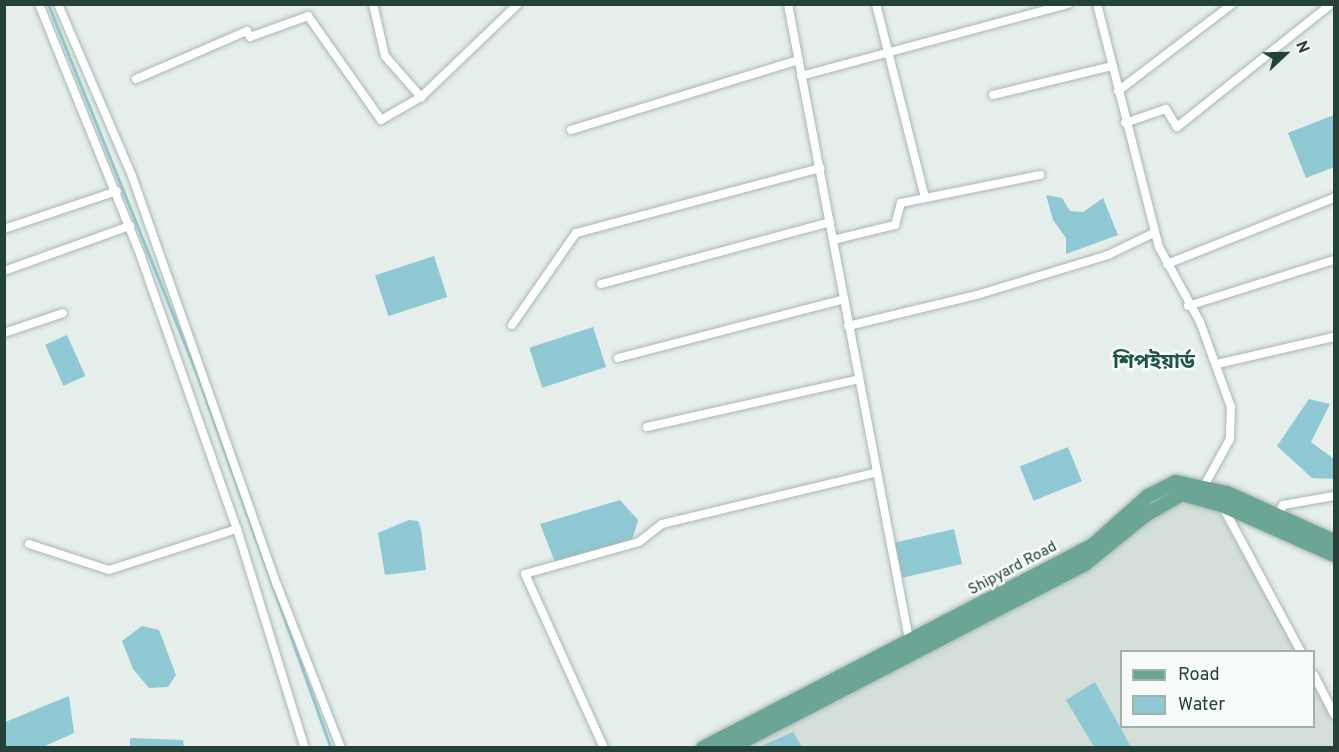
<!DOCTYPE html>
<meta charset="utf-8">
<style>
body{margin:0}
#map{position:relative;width:1339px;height:752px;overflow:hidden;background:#e6efeb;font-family:Overpass,"Noto Sans Bengali",sans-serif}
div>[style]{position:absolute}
.built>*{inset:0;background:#d4dfda}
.water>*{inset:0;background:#8ec9d4;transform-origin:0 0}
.stream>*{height:3px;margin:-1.5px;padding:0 1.5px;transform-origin:1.5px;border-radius:1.5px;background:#8ec9d4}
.roads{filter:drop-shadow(0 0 2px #a8b8b2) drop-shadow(0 0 2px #a8b8b2)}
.minor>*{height:8px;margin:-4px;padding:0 4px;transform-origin:4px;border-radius:4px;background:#fff}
.primary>*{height:14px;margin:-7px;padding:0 7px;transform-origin:7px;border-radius:7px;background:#6aa596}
span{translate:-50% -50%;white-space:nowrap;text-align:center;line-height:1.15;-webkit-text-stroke:5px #f7fbf9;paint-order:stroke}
.street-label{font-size:15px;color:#24423a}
.district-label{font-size:21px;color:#1f5548;font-weight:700}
.frame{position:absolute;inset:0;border:6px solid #24423a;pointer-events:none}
.legend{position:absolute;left:1120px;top:650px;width:195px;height:78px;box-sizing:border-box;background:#f7fbf9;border:2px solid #a3b1ad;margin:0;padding:8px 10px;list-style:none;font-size:18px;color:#24423a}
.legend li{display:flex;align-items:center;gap:12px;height:30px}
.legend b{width:30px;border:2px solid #a3b1ad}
.north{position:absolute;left:1255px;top:24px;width:60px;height:60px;-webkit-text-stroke:4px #f7fbf9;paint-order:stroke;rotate:68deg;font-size:16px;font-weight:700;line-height:24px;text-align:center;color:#24423a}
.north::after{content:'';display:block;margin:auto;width:21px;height:27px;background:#24423a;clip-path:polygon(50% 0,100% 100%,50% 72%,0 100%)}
</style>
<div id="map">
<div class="built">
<i style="clip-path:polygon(1182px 500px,1217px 508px,1298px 651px,1122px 652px,1122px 726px,1314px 726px,1314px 681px,1334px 719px,1334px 748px,743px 748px,1095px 565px,1152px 516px)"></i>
</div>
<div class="water">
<i style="clip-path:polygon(1334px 115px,1334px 167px,1306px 178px,1288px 133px)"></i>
<i style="clip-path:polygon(1046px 195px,1062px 198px,1070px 211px,1083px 212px,1103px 198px,1118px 235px,1066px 254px,1066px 238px,1053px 220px)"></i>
<i style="left:434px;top:256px;width:43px;height:62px;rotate:72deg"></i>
<i style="left:593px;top:327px;width:42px;height:67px;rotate:72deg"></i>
<i style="left:67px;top:335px;width:45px;height:24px;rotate:66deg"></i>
<i style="clip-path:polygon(1309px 399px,1330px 404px,1311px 442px,1334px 459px,1334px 479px,1312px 478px,1277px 446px)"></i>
<i style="left:1068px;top:447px;width:37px;height:52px;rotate:68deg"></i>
<i style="clip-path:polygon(620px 500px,638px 520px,632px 540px,555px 562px,540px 524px)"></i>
<i style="clip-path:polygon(409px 520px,418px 521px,421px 529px,426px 570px,385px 575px,378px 533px)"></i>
<i style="left:954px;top:529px;width:36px;height:61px;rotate:77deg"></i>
<i style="clip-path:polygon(142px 626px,159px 630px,176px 675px,168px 687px,149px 688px,133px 669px,122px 641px)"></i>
<i style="clip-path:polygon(1095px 682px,1131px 747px,1094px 747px,1066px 700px)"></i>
<i style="clip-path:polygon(69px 696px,74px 733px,43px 747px,5px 747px,5px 722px)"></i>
<i style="clip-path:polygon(793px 732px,802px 747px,759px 747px)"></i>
<i style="clip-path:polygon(130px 738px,183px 740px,184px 747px,130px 747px)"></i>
</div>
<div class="stream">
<i style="left:48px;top:4px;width:393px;rotate:68.1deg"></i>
<i style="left:195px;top:369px;width:403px;rotate:70.3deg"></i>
</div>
<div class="roads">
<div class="minor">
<i style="left:39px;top:4px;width:273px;rotate:68deg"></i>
<i style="left:141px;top:257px;width:288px;rotate:70.6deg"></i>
<i style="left:237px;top:529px;width:229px;rotate:72.8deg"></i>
<i style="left:58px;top:4px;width:187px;rotate:66.7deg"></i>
<i style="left:132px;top:176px;width:434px;rotate:70.5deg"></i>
<i style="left:277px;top:585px;width:175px;rotate:68.6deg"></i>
<i style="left:373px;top:4px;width:53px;rotate:77deg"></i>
<i style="left:385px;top:56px;width:55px;rotate:48.7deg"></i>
<i style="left:788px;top:4px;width:653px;rotate:79.22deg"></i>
<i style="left:876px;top:4px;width:199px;rotate:75.8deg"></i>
<i style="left:1097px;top:4px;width:251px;rotate:75.7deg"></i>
<i style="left:1159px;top:247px;width:85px;rotate:61.3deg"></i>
<i style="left:1200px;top:322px;width:90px;rotate:70deg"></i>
<i style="left:1231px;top:407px;width:32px;rotate:92deg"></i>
<i style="left:1230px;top:439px;width:54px;rotate:119deg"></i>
<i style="left:801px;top:76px;width:277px;rotate:-15.1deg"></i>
<i style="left:136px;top:79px;width:121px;rotate:-23.4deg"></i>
<i style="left:247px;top:31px;width:7px;rotate:63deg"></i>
<i style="left:250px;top:37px;width:62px;rotate:-19.9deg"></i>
<i style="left:308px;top:16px;width:127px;rotate:54.9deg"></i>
<i style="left:381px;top:120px;width:46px;rotate:-29.9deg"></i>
<i style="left:421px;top:97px;width:134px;rotate:-43.8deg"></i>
<i style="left:1118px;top:91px;width:143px;rotate:-37.3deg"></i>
<i style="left:993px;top:95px;width:122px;rotate:-13.7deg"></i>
<i style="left:1125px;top:123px;width:43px;rotate:-18.9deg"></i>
<i style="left:1166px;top:109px;width:21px;rotate:59deg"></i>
<i style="left:1177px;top:127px;width:197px;rotate:-38.6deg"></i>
<i style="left:571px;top:130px;width:238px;rotate:-17.1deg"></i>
<i style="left:4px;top:229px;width:119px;rotate:-18.6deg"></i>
<i style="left:833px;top:240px;width:64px;rotate:-13.6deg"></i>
<i style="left:895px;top:225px;width:23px;rotate:-75deg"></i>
<i style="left:901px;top:203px;width:142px;rotate:-11.4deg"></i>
<i style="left:1167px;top:264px;width:180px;rotate:-21.6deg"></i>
<i style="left:4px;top:271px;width:134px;rotate:-19.7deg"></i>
<i style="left:601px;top:284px;width:237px;rotate:-15.1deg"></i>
<i style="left:1188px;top:306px;width:153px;rotate:-17.5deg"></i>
<i style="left:512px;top:325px;width:112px;rotate:-55.2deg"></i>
<i style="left:576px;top:233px;width:253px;rotate:-14.9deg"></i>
<i style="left:848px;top:326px;width:136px;rotate:-13.6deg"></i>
<i style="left:980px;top:294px;width:134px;rotate:-16.9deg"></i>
<i style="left:1108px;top:255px;width:51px;rotate:-25.6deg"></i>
<i style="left:4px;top:333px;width:62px;rotate:-18.7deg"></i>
<i style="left:618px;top:358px;width:234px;rotate:-14.6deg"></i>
<i style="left:1217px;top:364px;width:120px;rotate:-13deg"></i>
<i style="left:647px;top:427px;width:213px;rotate:-12.7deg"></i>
<i style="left:1223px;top:507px;width:165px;rotate:61.7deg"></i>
<i style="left:1277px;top:517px;width:13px;rotate:-63deg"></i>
<i style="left:1283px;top:505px;width:52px;rotate:-10deg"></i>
<i style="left:29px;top:544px;width:84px;rotate:18deg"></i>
<i style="left:109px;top:570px;width:134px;rotate:-17.8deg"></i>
<i style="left:1314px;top:675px;width:44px;rotate:62.9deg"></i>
<i style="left:604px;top:748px;width:191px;rotate:-114.4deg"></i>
<i style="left:525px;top:574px;width:118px;rotate:-15.7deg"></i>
<i style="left:639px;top:542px;width:29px;rotate:-38deg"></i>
<i style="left:662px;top:524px;width:219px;rotate:-13.5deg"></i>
</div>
<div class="primary">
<i style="left:703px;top:748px;width:440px;rotate:-27.5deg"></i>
<i style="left:1093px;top:545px;width:74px;rotate:-41.7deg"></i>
<i style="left:1148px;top:496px;width:31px;rotate:-27deg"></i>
<i style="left:1176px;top:482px;width:52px;rotate:12.2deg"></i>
<i style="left:1227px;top:493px;width:117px;rotate:24.2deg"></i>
<i style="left:730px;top:748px;width:400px;rotate:-27.4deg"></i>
<i style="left:1085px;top:564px;width:76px;rotate:-39.1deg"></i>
<i style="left:1144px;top:516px;width:44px;rotate:-30.1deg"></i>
<i style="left:1182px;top:494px;width:41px;rotate:15.4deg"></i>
<i style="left:1222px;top:505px;width:123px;rotate:24.1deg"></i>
</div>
</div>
<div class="street-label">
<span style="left:1013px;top:569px;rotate:-28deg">Shipyard Road</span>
</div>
<div class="district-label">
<span style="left:1154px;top:363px">শিপইয়ার্ড</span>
</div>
<div class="frame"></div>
<ul class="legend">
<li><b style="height:8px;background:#6aa596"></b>Road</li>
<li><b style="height:16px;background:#8ec9d4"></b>Water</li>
</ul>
<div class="north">N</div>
</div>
